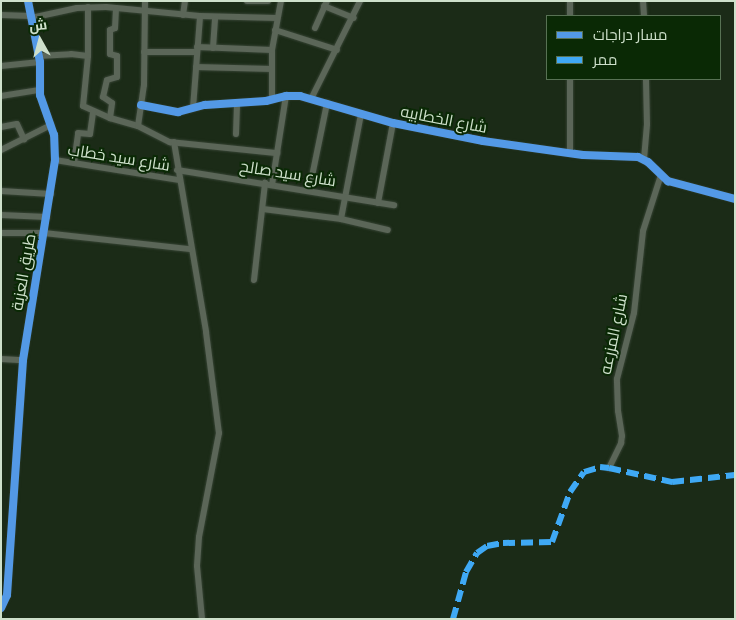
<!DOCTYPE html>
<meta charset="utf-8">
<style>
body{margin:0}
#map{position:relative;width:736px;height:620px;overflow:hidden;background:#1b2b17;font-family:"IBM Plex Sans",Cairo,sans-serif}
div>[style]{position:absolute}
.roads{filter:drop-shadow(0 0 1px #374435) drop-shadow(0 0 1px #374435)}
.street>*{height:6px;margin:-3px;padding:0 3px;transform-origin:3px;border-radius:3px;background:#5b6658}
.quiet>*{height:6px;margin-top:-3px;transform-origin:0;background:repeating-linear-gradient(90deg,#3fa9f5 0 12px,transparent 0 18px)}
.cycleway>*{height:8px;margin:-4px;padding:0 4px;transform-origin:4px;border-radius:4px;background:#5399e6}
span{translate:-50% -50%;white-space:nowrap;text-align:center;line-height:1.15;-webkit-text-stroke:4px #0a2905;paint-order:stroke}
.street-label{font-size:16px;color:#cee0cb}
.frame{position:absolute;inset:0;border:2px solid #cee0cb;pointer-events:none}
.legend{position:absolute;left:546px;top:15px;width:175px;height:65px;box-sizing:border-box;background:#0a2905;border:1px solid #587254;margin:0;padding:6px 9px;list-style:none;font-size:15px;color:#cee0cb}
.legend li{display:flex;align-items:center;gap:10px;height:25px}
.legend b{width:25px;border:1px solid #587254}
.north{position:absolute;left:15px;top:15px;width:50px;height:50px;-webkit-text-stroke:4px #0a2905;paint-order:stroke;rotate:353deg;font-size:14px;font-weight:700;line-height:20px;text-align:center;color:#cee0cb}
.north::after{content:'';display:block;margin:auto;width:18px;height:22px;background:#cee0cb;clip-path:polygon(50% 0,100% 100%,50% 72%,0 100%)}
</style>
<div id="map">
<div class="roads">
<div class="street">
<i style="left:247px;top:1px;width:21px"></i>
<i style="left:570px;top:1px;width:15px;rotate:90deg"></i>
<i style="left:643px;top:1px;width:15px;rotate:86deg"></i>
<i style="left:324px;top:6px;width:32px;rotate:22deg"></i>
<i style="left:88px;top:7px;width:49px;rotate:90deg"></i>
<i style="left:88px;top:56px;width:50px;rotate:95.7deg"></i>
<i style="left:83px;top:106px;width:30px;rotate:24deg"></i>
<i style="left:110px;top:118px;width:29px;rotate:16deg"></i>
<i style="left:138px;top:126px;width:36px;rotate:27deg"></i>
<i style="left:170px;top:142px;width:108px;rotate:5.9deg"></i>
<i style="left:1px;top:15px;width:30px;rotate:2deg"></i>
<i style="left:183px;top:15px;width:14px;rotate:-82deg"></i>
<i style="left:31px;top:18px;width:47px;rotate:-12.3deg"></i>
<i style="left:77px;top:8px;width:29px;rotate:-2deg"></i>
<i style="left:106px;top:7px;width:94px;rotate:5.5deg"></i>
<i style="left:200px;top:16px;width:77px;rotate:1.5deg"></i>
<i style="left:315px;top:28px;width:30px;rotate:-66deg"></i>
<i style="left:275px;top:30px;width:65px;rotate:17.9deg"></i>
<i style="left:197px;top:47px;width:75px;rotate:2.3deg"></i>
<i style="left:213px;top:48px;width:31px;rotate:-86deg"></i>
<i style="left:144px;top:52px;width:53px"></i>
<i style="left:38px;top:56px;width:33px;rotate:-3deg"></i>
<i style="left:71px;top:54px;width:17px;rotate:7deg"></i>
<i style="left:1px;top:66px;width:39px;rotate:-6deg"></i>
<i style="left:196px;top:67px;width:76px;rotate:1.5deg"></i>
<i style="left:1px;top:96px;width:39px;rotate:-9deg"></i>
<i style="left:311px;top:99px;width:110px;rotate:-63.4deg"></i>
<i style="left:272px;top:100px;width:50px;rotate:-90deg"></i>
<i style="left:272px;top:50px;width:50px;rotate:-79.6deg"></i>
<i style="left:141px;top:105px;width:38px;rotate:11deg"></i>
<i style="left:178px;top:112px;width:28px;rotate:-15deg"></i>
<i style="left:205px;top:105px;width:61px;rotate:-3.8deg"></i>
<i style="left:266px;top:101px;width:21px;rotate:-14deg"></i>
<i style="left:286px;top:96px;width:14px"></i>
<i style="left:300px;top:96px;width:97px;rotate:16.2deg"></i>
<i style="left:393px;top:123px;width:92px;rotate:11.3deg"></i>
<i style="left:483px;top:141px;width:101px;rotate:8deg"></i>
<i style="left:583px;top:155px;width:55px;rotate:2.1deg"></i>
<i style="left:638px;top:157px;width:11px;rotate:27deg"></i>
<i style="left:648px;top:162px;width:28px;rotate:44deg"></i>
<i style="left:668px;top:181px;width:69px;rotate:15deg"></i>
<i style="left:193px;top:108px;width:92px;rotate:-85.6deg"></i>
<i style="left:361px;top:114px;width:107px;rotate:100.8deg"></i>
<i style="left:341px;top:219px;width:48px;rotate:13.2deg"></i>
<i style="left:110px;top:118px;width:15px;rotate:-82deg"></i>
<i style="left:112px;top:103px;width:11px;rotate:-146deg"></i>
<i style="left:103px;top:97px;width:17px;rotate:-77deg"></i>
<i style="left:107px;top:80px;width:10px;rotate:-17deg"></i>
<i style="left:117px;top:77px;width:21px;rotate:-90deg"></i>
<i style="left:117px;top:56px;width:7px;rotate:-164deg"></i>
<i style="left:110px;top:54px;width:24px;rotate:-90deg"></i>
<i style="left:110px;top:30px;width:5px;rotate:-22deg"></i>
<i style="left:115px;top:28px;width:20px;rotate:-87deg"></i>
<i style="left:138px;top:126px;width:41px;rotate:-81.7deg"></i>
<i style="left:144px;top:85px;width:84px;rotate:-89.3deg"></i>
<i style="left:1px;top:127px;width:16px;rotate:-11deg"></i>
<i style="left:17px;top:124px;width:17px;rotate:65deg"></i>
<i style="left:236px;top:134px;width:31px;rotate:-88deg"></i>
<i style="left:174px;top:142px;width:193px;rotate:80.4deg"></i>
<i style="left:206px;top:332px;width:102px;rotate:82.7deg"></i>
<i style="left:219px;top:433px;width:106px;rotate:100.9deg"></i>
<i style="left:199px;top:537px;width:29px;rotate:94deg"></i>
<i style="left:197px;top:566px;width:53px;rotate:84.6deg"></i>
<i style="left:1px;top:150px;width:56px;rotate:-26.6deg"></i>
<i style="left:570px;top:153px;width:74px;rotate:-90deg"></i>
<i style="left:644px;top:159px;width:35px;rotate:-85deg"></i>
<i style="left:647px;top:124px;width:45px;rotate:-91.3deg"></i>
<i style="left:55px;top:160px;width:126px;rotate:9.2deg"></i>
<i style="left:74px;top:163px;width:30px;rotate:-82deg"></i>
<i style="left:78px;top:133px;width:12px;rotate:5deg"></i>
<i style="left:90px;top:134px;width:22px;rotate:-82deg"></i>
<i style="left:177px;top:170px;width:220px;rotate:9.2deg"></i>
<i style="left:272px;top:185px;width:90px;rotate:-81.1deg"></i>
<i style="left:1px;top:191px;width:50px;rotate:3.4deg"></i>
<i style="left:309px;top:191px;width:90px;rotate:-78.4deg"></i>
<i style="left:378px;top:203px;width:81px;rotate:-79.4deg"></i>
<i style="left:263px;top:209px;width:79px;rotate:7.3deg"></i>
<i style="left:1px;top:215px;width:46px;rotate:2.5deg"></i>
<i style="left:1px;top:233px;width:43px"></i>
<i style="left:44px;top:233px;width:147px;rotate:6.3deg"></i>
<i style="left:254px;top:280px;width:98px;rotate:-83.5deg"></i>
<i style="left:1px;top:359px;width:22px;rotate:3deg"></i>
<i style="left:609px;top:468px;width:28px;rotate:-64deg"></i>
<i style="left:621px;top:443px;width:7px;rotate:-82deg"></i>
<i style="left:622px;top:436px;width:25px;rotate:-99deg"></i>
<i style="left:618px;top:411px;width:32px;rotate:-92deg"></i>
<i style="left:617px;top:379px;width:68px;rotate:-75.6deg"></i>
<i style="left:634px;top:313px;width:82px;rotate:-83.7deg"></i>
<i style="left:643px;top:231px;width:59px;rotate:-72.2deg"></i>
<i style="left:1px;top:608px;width:14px;rotate:-65deg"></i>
<i style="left:7px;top:595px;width:236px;rotate:-86.1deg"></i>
<i style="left:23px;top:360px;width:203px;rotate:-80.9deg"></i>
<i style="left:55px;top:160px;width:25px;rotate:-92deg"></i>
<i style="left:54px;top:135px;width:42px;rotate:-109.3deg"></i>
<i style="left:40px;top:95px;width:33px;rotate:-90deg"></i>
<i style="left:40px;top:62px;width:62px;rotate:-101.1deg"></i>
</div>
</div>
<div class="quiet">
<i style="left:453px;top:619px;width:49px;rotate:-74.5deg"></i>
<i style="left:466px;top:572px;width:22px;rotate:-60deg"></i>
<i style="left:477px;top:553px;width:12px;rotate:-35deg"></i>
<i style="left:487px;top:546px;width:16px;rotate:-11deg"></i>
<i style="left:503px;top:543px;width:49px;rotate:-1.2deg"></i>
<i style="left:552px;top:542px;width:53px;rotate:-70.2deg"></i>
<i style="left:570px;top:492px;width:24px;rotate:-55deg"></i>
<i style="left:584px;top:472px;width:17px;rotate:-17deg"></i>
<i style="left:600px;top:467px;width:9px;rotate:6deg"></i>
<i style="left:609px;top:468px;width:65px;rotate:12.5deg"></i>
<i style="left:672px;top:482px;width:63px;rotate:-6.3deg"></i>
</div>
<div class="cycleway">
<i style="left:141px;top:105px;width:38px;rotate:11deg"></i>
<i style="left:178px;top:112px;width:28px;rotate:-15deg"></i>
<i style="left:205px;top:105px;width:61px;rotate:-3.8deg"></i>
<i style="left:266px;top:101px;width:21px;rotate:-14deg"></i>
<i style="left:286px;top:96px;width:14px"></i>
<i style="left:300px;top:96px;width:97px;rotate:16.2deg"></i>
<i style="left:393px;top:123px;width:92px;rotate:11.3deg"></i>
<i style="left:483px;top:141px;width:101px;rotate:8deg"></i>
<i style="left:583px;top:155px;width:55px;rotate:2.1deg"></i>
<i style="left:638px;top:157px;width:11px;rotate:27deg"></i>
<i style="left:648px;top:162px;width:28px;rotate:44deg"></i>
<i style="left:668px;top:181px;width:69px;rotate:15deg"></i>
<i style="left:1px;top:608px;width:14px;rotate:-65deg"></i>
<i style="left:7px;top:595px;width:236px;rotate:-86.1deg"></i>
<i style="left:23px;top:360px;width:203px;rotate:-80.9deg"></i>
<i style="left:55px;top:160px;width:25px;rotate:-92deg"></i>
<i style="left:54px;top:135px;width:42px;rotate:-109.3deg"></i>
<i style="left:40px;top:95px;width:33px;rotate:-90deg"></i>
<i style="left:40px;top:62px;width:62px;rotate:-101.1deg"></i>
</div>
<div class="street-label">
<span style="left:444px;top:119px;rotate:11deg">شارع الخطابيه</span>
<span style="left:119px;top:157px;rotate:9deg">شارع سيد خطاب</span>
<span style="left:288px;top:173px;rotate:9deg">شارع سيد صالح</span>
<span style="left:23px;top:272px;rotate:-80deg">طريق العزبة</span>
<span style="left:613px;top:334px;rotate:-78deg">شارع المزرعه</span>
</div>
<div class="frame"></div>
<ul class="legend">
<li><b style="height:6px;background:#5399e6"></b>مسار دراجات</li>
<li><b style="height:6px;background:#3fa9f5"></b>ممر</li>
</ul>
<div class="north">ش</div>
</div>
